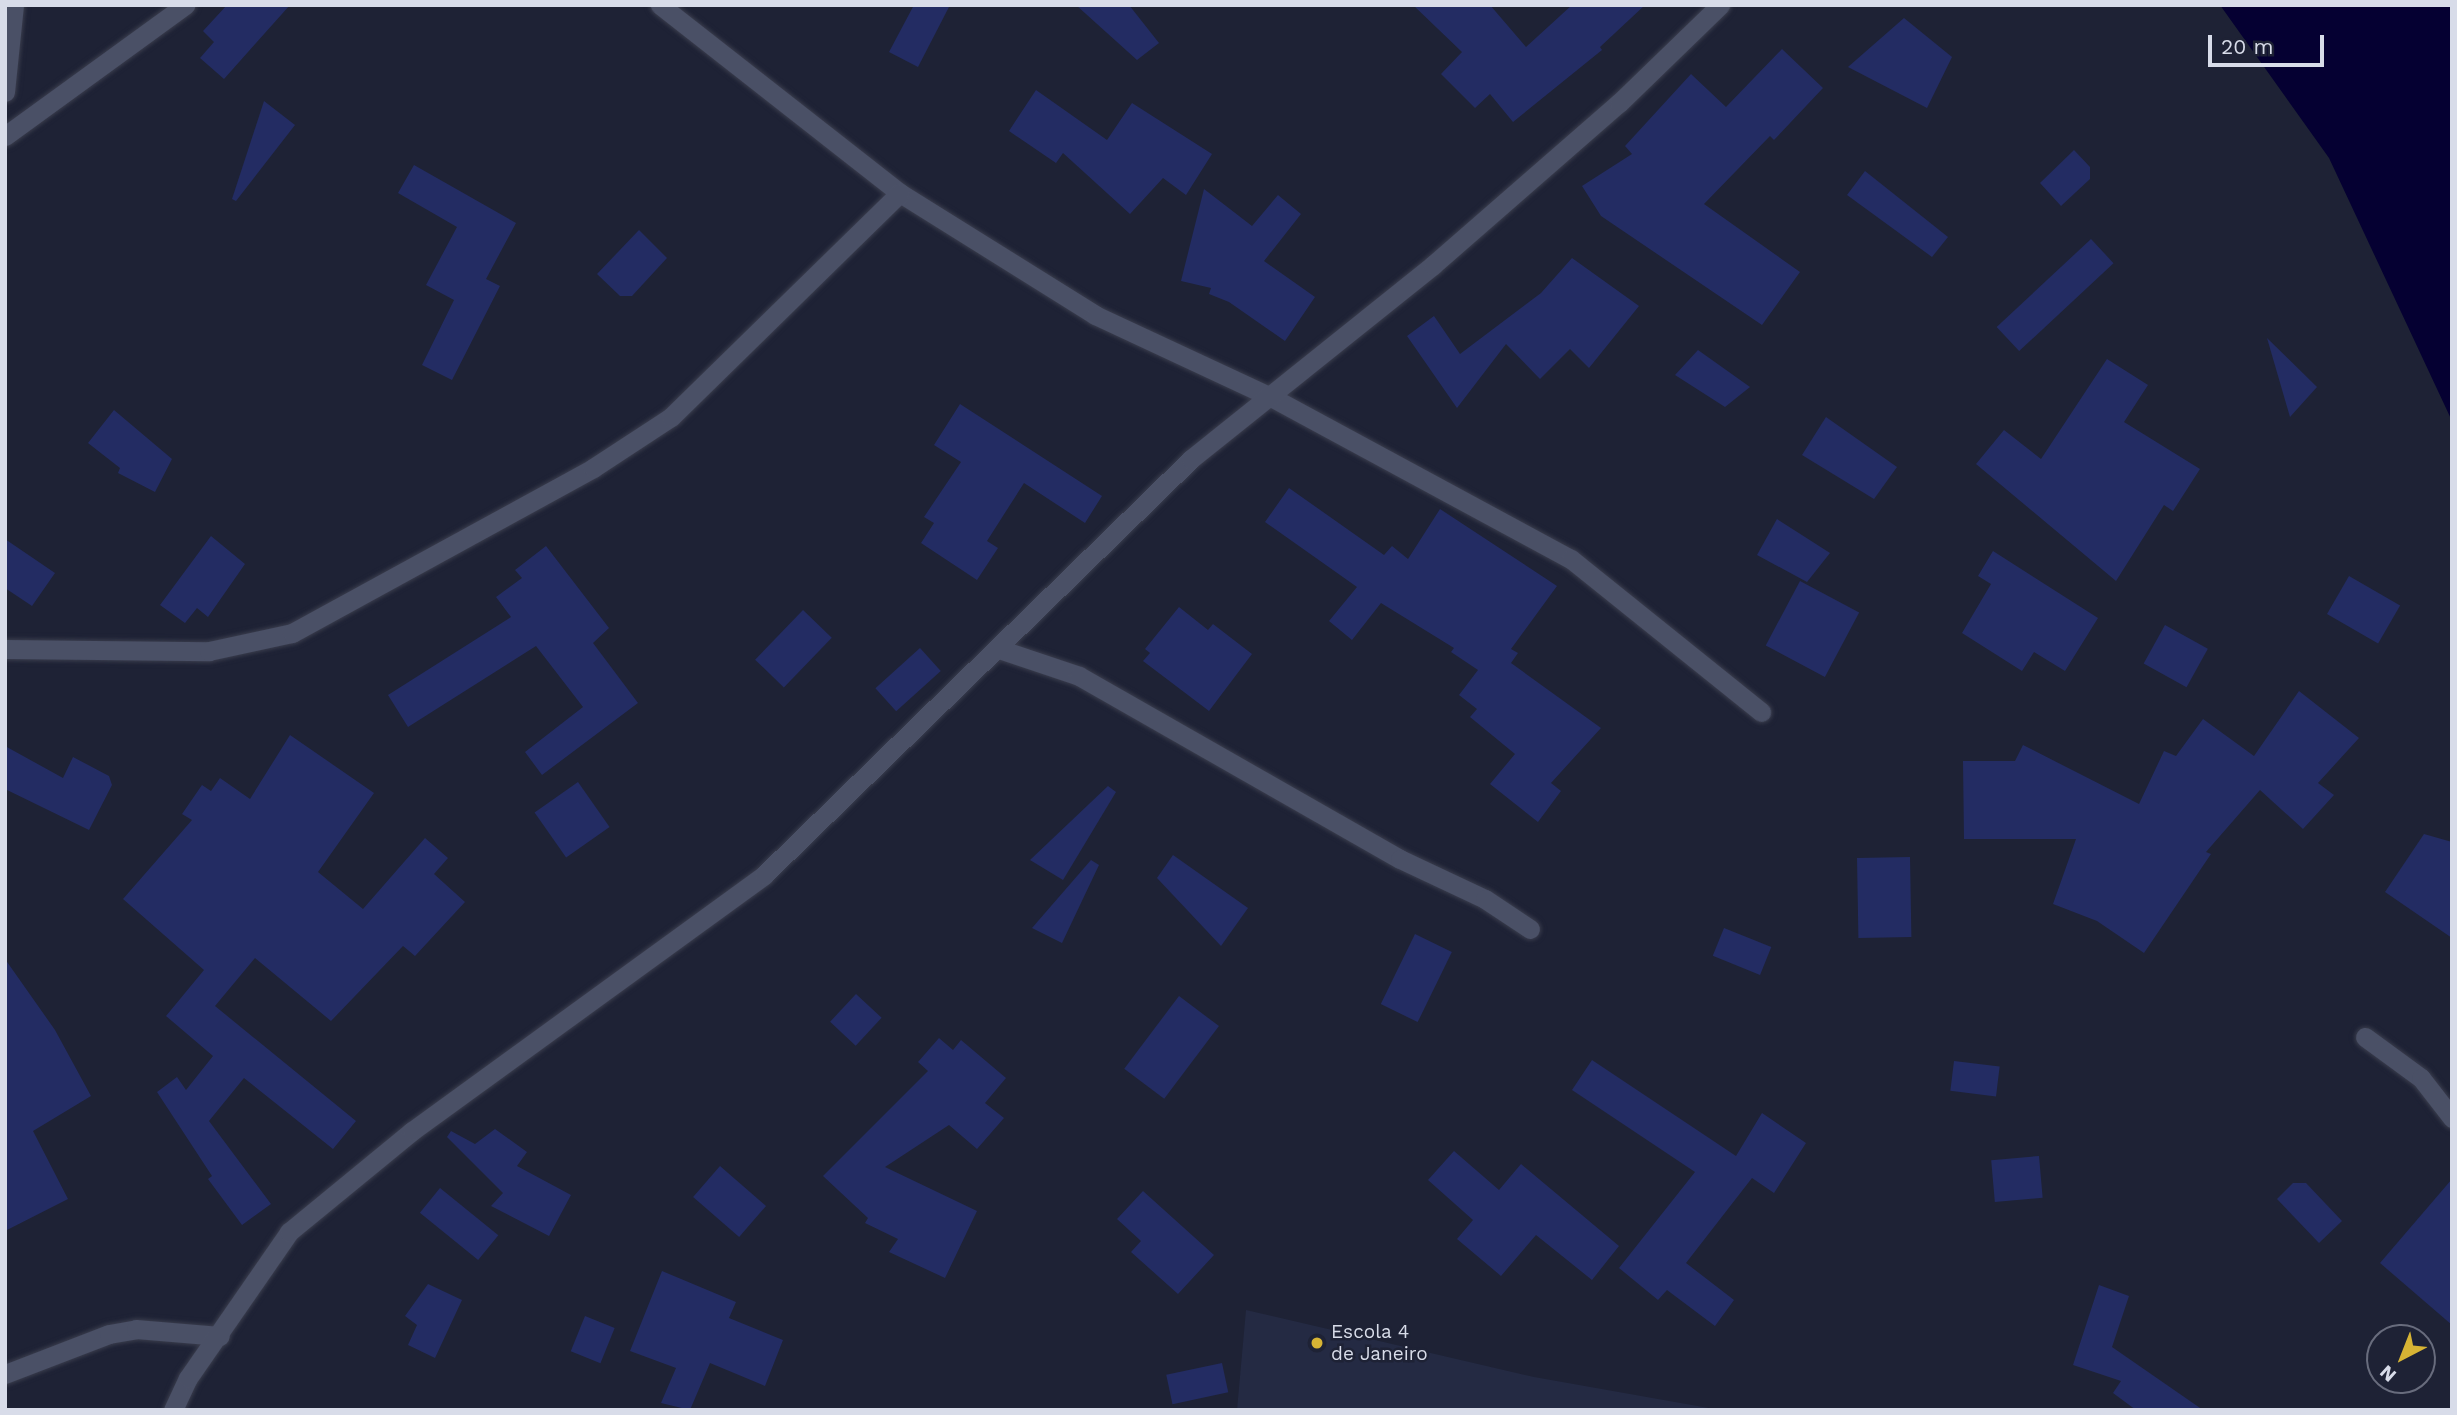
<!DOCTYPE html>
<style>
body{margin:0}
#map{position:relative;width:2457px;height:1415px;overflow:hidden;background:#1e2235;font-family:"Work Sans",sans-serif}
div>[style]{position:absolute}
.built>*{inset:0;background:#242a43}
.water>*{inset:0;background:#050032}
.building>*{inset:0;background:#232c63;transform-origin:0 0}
.roads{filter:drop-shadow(0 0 2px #3a3d4d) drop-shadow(0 0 2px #3a3d4d)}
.service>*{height:19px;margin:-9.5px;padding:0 9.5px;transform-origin:9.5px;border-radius:9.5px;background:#4a5066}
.dots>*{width:19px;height:19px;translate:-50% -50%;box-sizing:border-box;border:4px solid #1e2235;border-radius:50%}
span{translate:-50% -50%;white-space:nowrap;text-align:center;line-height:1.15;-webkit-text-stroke:5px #1e2235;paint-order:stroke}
.poi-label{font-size:19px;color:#d8dce9}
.left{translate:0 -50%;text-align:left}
.frame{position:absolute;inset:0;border:7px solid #d8dce9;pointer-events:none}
.north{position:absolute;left:2366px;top:1324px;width:70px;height:70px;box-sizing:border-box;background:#1e2235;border:2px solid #686c7d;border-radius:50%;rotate:222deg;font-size:19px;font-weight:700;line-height:28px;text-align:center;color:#d8dce9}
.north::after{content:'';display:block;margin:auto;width:24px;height:32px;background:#d7b434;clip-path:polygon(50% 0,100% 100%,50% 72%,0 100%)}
.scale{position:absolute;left:2208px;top:35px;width:116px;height:32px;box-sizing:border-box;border:4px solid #d8dce9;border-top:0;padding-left:9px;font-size:21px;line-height:24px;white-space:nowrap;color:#d8dce9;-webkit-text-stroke:5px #1e2235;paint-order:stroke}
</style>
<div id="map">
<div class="built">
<i style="clip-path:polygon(1246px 1310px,1534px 1377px,1720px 1410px,1237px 1410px)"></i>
</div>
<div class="water">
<i style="clip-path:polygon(2220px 5px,2452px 5px,2452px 421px,2329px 158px)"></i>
</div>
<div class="building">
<i style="clip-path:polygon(227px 5px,290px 5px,224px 79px,200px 58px,214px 42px,203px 31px)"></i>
<i style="clip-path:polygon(914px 5px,950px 5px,918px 67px,889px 52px)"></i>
<i style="clip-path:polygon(1076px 5px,1129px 5px,1159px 43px,1137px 60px)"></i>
<i style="clip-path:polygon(1413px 5px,1490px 5px,1526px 47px,1572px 5px,1645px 5px,1600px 47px,1602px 50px,1513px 122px,1490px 94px,1475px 108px,1441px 74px,1462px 52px)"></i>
<i style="clip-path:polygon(1904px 18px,1952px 57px,1927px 108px,1848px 67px)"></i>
<i style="clip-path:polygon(1782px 49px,1823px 88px,1774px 140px,1770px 136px,1704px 204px,1800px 272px,1762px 325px,1601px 216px,1582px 186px,1632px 154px,1625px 146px,1691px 74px,1726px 107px)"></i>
<i style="clip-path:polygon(1036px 90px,1107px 140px,1132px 103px,1212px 154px,1186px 195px,1163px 178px,1130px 214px,1063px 153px,1056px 163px,1009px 131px)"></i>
<i style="clip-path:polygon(264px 101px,295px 125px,236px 201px,232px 199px)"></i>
<i style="clip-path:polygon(2074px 150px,2090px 167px,2090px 179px,2061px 206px,2040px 183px)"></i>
<i style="clip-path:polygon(414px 165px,516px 223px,486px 279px,500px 286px,452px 380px,422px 365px,454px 300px,426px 285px,457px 227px,398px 193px)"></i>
<i style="clip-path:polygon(1865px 171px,1948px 237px,1932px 257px,1847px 195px)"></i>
<i style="clip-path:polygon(1204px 189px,1252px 226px,1278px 195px,1301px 214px,1264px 261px,1315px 297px,1285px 341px,1229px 302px,1209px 294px,1211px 288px,1181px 281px)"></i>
<i style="clip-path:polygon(639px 230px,667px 258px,632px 296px,620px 296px,597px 274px)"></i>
<i style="left:2091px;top:239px;width:33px;height:129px;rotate:47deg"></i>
<i style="clip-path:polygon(1572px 258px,1639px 306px,1589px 368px,1570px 349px,1540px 379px,1506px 344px,1457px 408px,1407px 336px,1434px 316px,1460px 354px,1541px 293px)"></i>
<i style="clip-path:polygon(2267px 338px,2317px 387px,2290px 417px)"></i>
<i style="clip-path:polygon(1698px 350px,1750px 387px,1725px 407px,1675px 375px)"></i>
<i style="clip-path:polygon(2107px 359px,2148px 385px,2124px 422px,2200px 469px,2173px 511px,2164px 505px,2116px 581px,1976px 464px,2004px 430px,2041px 459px)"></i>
<i style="clip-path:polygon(960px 404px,1102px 496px,1085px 523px,1024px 483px,987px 541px,998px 548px,977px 580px,921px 543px,934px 523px,924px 517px,961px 462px,934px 445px)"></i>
<i style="clip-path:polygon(114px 410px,172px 459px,155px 492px,118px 473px,120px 468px,88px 443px)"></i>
<i style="clip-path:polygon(1826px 417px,1897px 467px,1874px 499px,1802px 455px)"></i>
<i style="clip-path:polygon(1289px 488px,1384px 555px,1392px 546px,1408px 559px,1440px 509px,1557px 586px,1511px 649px,1518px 653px,1511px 663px,1601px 728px,1551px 783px,1561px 791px,1538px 822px,1490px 784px,1515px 754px,1470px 717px,1477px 709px,1459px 695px,1478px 670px,1451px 652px,1454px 648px,1381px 603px,1352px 640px,1329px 621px,1357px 587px,1265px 522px)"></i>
<i style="clip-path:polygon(1777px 519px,1830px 553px,1807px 582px,1757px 555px)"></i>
<i style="clip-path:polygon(211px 536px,245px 564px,208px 617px,197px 608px,185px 623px,160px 605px)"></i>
<i style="clip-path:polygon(5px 539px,55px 573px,32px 606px,5px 588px)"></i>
<i style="clip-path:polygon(546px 546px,609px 628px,593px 643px,638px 703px,542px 775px,525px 752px,583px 707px,536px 646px,408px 727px,388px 695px,511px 617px,496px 597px,522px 578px,515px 570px)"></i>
<i style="clip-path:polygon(1993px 551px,2098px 618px,2065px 671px,2034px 652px,2022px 671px,1962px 633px,1991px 584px,1978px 576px)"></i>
<i style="left:2349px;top:576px;width:59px;height:44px;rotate:30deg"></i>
<i style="left:1800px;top:581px;width:67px;height:73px;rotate:28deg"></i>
<i style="clip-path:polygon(1179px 607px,1208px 630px,1213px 624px,1252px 654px,1209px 711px,1143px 661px,1150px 653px,1145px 649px)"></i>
<i style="left:803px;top:610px;width:40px;height:69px;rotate:44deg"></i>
<i style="left:2165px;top:625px;width:49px;height:44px;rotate:29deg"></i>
<i style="left:920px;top:648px;width:31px;height:60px;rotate:48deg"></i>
<i style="clip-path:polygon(2299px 691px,2359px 738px,2318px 783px,2334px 795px,2303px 829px,2260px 790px,2206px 852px,2211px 854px,2144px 953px,2097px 921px,2053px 904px,2076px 839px,1964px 839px,1963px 761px,2015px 761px,2023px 745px,2139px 804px,2164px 751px,2176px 756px,2203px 719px,2254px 756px)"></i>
<i style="clip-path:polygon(290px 735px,374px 793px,318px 872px,363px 909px,425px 838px,448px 858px,434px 874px,465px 902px,415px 956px,403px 946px,331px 1021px,255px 958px,215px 1006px,356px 1121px,333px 1149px,244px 1078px,209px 1121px,271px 1204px,242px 1225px,208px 1179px,212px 1176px,157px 1092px,177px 1077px,186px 1090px,213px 1056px,166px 1016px,204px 970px,123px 899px,192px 820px,182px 814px,202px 785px,211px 791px,220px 778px,250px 799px)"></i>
<i style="clip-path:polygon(5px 746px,63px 778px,73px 757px,109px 776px,112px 785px,89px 830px,5px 789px)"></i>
<i style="left:578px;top:782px;width:55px;height:53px;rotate:55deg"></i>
<i style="clip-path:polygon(1108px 786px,1116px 792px,1063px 880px,1030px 860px)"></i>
<i style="clip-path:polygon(2424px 834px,2452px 842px,2452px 938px,2385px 892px)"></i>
<i style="clip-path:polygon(1173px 855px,1248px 908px,1221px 946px,1157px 878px)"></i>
<i style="left:1910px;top:857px;width:80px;height:53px;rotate:89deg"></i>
<i style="clip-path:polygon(1091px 860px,1099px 865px,1062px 943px,1032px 928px)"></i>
<i style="left:1724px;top:928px;width:51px;height:30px;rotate:22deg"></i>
<i style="left:1415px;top:934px;width:41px;height:78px;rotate:26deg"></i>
<i style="clip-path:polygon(5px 959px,55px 1030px,91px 1096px,33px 1131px,68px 1199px,5px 1231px)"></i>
<i style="left:856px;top:994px;width:35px;height:38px;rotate:43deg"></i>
<i style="left:1179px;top:996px;width:50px;height:91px;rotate:37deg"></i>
<i style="clip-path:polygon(939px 1038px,953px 1050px,961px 1040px,1006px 1078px,985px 1103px,1004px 1118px,977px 1149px,949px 1125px,885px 1167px,977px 1211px,945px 1278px,889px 1252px,898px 1239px,865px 1223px,868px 1218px,823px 1176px,928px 1071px,918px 1062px)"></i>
<i style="clip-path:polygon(1592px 1060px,1736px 1156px,1762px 1113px,1806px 1143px,1774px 1193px,1752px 1178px,1686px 1263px,1734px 1300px,1715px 1326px,1667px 1290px,1658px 1300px,1619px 1268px,1695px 1172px,1572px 1090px)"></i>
<i style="left:1954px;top:1061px;width:46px;height:30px;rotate:7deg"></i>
<i style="clip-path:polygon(495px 1129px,527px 1152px,517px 1166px,571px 1195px,549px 1236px,491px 1206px,503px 1193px,447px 1137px,451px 1131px,475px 1144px)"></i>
<i style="clip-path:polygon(1454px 1151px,1499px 1190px,1521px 1164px,1619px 1246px,1592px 1280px,1536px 1235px,1501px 1276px,1457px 1239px,1473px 1220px,1428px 1180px)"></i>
<i style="left:2039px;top:1156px;width:42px;height:48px;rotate:85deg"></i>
<i style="left:720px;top:1166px;width:61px;height:41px;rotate:41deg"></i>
<i style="clip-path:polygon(2452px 1179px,2452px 1325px,2380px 1263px)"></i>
<i style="clip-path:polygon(2293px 1183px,2306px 1183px,2342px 1221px,2319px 1243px,2277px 1199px)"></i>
<i style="left:440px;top:1188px;width:75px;height:32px;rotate:39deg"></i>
<i style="clip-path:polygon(1143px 1191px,1214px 1255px,1178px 1294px,1131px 1252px,1141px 1241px,1117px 1219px)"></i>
<i style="clip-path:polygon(662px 1271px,736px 1302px,729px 1318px,783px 1340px,765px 1386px,710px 1363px,690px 1410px,661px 1403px,676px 1368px,630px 1351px)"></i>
<i style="clip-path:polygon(428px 1284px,462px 1300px,435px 1358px,408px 1345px,417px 1325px,405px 1316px)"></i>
<i style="clip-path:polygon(2099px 1285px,2129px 1296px,2112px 1347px,2203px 1410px,2136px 1410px,2113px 1393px,2121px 1381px,2073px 1365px)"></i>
<i style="left:585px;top:1316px;width:32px;height:38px;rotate:22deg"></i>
<i style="left:1222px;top:1363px;width:30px;height:57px;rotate:78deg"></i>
</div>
<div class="roads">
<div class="service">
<i style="left:660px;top:5px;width:305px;rotate:38.1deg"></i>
<i style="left:900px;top:193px;width:230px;rotate:32deg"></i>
<i style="left:1095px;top:315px;width:192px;rotate:25deg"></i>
<i style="left:1269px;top:396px;width:343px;rotate:28.4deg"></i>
<i style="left:1571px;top:559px;width:244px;rotate:38.8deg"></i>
<i style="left:5px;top:92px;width:87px;rotate:-84.1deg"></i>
<i style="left:5px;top:136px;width:223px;rotate:-36deg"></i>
<i style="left:5px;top:649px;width:204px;rotate:0.6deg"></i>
<i style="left:209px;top:651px;width:85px;rotate:-12.2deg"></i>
<i style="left:292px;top:633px;width:343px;rotate:-28.7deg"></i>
<i style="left:593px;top:468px;width:93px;rotate:-33.2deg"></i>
<i style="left:671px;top:417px;width:320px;rotate:-44.4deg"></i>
<i style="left:999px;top:649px;width:84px;rotate:18.6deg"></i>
<i style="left:1079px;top:676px;width:369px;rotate:29.7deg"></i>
<i style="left:1400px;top:859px;width:94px;rotate:25.2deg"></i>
<i style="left:1485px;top:899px;width:54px;rotate:33.7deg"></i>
<i style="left:2365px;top:1037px;width:69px;rotate:36.2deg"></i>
<i style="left:2421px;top:1078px;width:51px;rotate:52.2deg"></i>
<i style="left:5px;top:1374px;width:111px;rotate:-21deg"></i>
<i style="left:109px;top:1334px;width:27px;rotate:-10deg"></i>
<i style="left:136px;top:1329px;width:84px;rotate:4.8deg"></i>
<i style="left:173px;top:1410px;width:35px;rotate:-65deg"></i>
<i style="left:188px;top:1378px;width:178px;rotate:-55.3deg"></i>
<i style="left:289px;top:1232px;width:159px;rotate:-39.4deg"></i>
<i style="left:412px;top:1131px;width:435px;rotate:-36deg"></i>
<i style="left:764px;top:875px;width:596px;rotate:-44.25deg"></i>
<i style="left:1191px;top:459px;width:310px;rotate:-38.7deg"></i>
<i style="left:1433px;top:265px;width:247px;rotate:-41.1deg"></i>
<i style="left:1619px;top:103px;width:141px;rotate:-44.1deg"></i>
</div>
</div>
<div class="dots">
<i style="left:1317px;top:1343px;background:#d7b434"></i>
</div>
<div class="poi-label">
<span class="left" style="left:1331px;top:1343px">Escola 4<br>de Janeiro</span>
</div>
<div class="frame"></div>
<div class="north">N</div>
<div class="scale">20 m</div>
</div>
